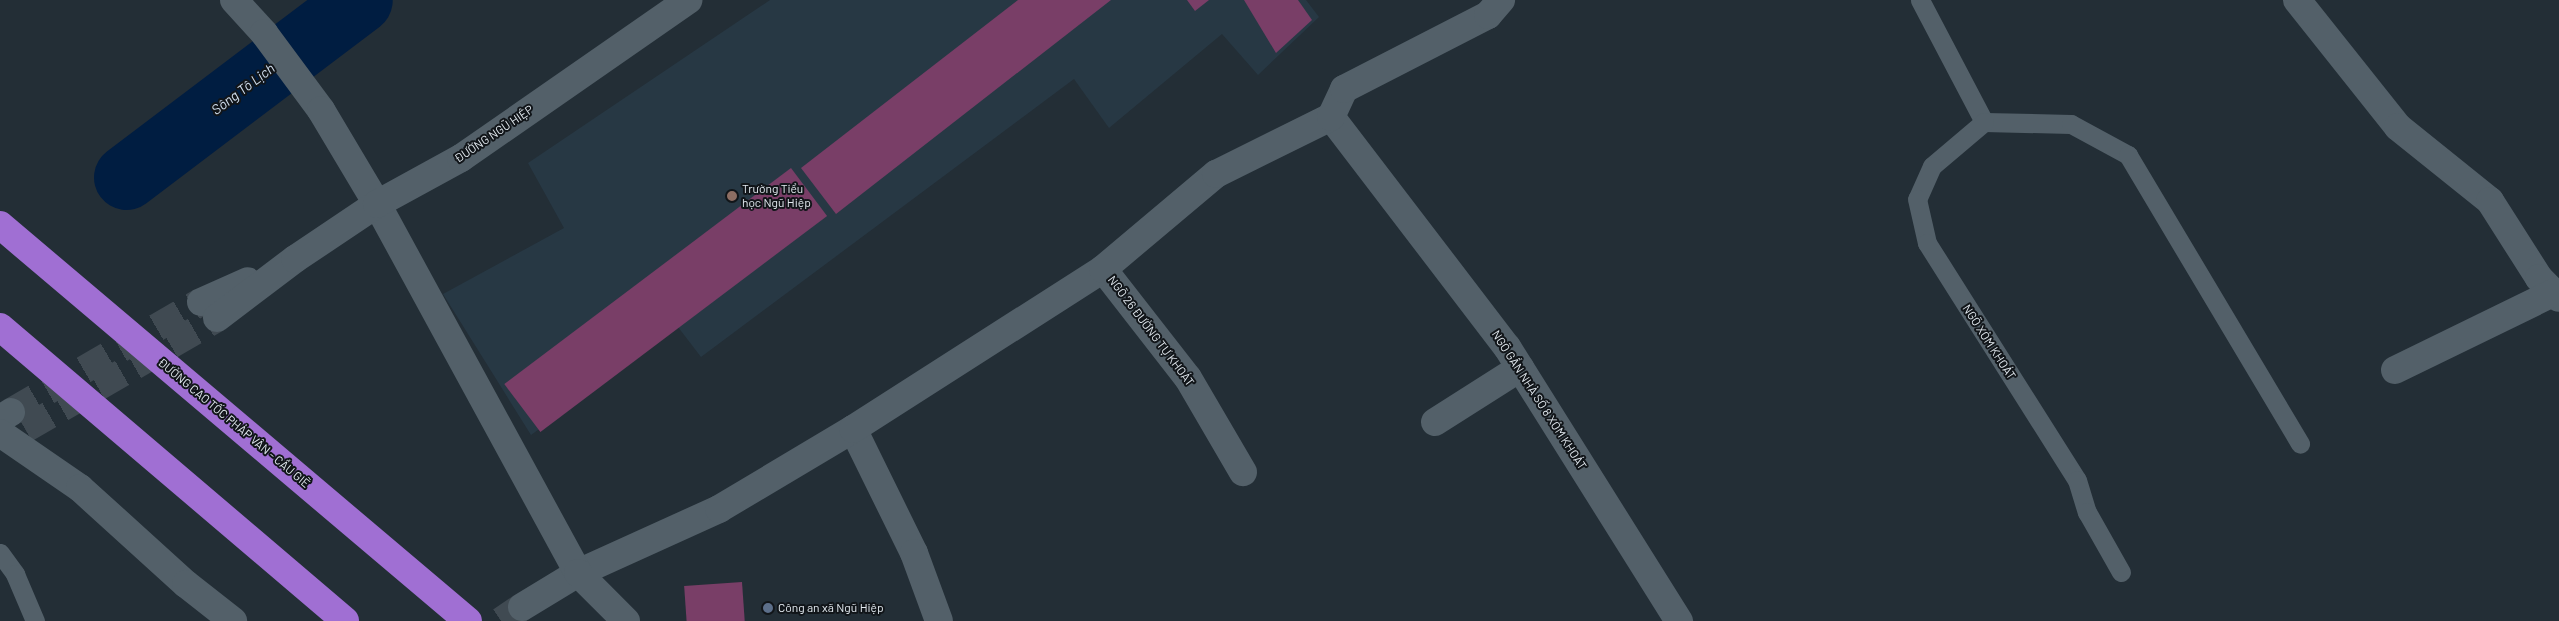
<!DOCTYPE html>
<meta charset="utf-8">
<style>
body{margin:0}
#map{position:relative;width:2559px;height:621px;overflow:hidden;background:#232e36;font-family:Barlow,sans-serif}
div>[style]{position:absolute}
.built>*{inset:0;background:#273844}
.river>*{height:65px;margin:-32.5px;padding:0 32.5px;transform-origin:32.5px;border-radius:32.5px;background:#001d41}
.building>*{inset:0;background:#793e67;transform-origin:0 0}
.street-tunnel>*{height:28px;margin-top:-14px;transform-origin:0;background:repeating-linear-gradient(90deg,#404a52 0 28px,transparent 0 42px)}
.secondary-tunnel>*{height:28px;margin-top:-14px;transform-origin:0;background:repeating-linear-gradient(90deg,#404a52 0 28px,transparent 0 42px)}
.lane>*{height:19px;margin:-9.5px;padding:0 9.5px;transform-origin:9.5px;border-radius:9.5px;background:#536069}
.street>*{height:28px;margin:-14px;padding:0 14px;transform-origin:14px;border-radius:14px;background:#536069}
.secondary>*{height:28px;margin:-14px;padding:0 14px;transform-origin:14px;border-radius:14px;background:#536069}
.highway>*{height:28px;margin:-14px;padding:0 14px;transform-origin:14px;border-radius:14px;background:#a06fd3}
.dots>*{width:14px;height:14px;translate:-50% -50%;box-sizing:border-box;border:2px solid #111519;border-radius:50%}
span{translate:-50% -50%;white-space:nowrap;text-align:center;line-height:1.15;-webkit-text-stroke:4px #111519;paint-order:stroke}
.street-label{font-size:12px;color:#e3eaf0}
.poi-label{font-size:12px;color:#e3eaf0}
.left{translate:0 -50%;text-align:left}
.water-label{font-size:14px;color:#d3e0f0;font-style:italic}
</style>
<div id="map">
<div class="built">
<i style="clip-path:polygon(770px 0,1306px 0,1319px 17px,1258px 75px,1222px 34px,1109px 128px,1074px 79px,701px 357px,678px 327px,531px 435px,443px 294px,564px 228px,528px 163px)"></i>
</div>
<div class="river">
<i style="left:126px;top:177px;width:293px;rotate:-37.1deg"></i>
</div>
<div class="building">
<i style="clip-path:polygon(1018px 0,1111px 0,836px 214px,801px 168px)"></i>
<i style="clip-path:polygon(1187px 0,1209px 0,1195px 11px)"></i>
<i style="clip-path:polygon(1244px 0,1298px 0,1312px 20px,1276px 53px)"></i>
<i style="left:791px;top:168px;width:60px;height:359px;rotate:53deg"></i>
<i style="left:742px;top:582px;width:39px;height:58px;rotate:86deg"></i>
</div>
<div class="street-tunnel">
<i style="left:501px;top:621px;width:25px;rotate:-34deg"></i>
</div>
<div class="secondary-tunnel">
<i style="left:11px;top:412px;width:220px;rotate:-30.1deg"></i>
<i style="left:25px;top:429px;width:222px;rotate:-30deg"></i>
</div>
<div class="lane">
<i style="left:1920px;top:0;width:138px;rotate:62.3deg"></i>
<i style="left:1984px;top:122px;width:87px;rotate:1.3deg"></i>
<i style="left:2071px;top:124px;width:65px;rotate:28.5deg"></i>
<i style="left:2128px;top:155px;width:336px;rotate:59.2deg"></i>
<i style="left:1984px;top:122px;width:68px;rotate:139.8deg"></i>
<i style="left:1932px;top:166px;width:36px;rotate:114deg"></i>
<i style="left:1917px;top:199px;width:45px;rotate:77.2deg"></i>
<i style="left:1927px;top:243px;width:280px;rotate:57.7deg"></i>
<i style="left:2077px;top:480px;width:34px;rotate:73deg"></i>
<i style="left:2087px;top:512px;width:69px;rotate:60.5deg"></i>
<i style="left:0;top:553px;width:26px;rotate:54deg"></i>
<i style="left:15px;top:574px;width:51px;rotate:66.9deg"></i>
</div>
<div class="street">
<i style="left:2297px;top:0;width:162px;rotate:51.5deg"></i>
<i style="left:2398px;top:127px;width:118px;rotate:38.8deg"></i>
<i style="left:2490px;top:201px;width:91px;rotate:57.5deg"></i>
<i style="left:2539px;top:278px;width:28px;rotate:45deg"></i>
<i style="left:1331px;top:117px;width:290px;rotate:52.6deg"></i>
<i style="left:1507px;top:347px;width:324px;rotate:57.9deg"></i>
<i style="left:1103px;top:269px;width:138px;rotate:52.1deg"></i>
<i style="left:1188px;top:378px;width:109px;rotate:59.7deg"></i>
<i style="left:2395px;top:370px;width:176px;rotate:-26deg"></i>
<i style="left:1435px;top:422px;width:101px;rotate:-32.4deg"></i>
<i style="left:853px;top:429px;width:138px;rotate:63.8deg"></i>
<i style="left:914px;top:553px;width:72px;rotate:69.8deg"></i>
<i style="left:522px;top:607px;width:66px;rotate:-31.3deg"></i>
<i style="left:578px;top:573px;width:155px;rotate:-24.4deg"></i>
<i style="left:719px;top:509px;width:156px;rotate:-30.8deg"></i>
<i style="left:853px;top:429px;width:297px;rotate:-32.6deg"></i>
<i style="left:1103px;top:269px;width:148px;rotate:-40.1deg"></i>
<i style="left:1216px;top:174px;width:128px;rotate:-26.4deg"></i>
<i style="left:1331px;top:117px;width:31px;rotate:-65deg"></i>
<i style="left:1344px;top:89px;width:162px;rotate:-27.2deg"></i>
<i style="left:1488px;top:15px;width:20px;rotate:-49deg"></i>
</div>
<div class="secondary">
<i style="left:234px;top:0;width:45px;rotate:47.7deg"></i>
<i style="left:264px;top:33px;width:96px;rotate:53.5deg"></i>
<i style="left:321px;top:110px;width:109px;rotate:59.2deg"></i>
<i style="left:377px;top:204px;width:420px;rotate:61.4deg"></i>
<i style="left:578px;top:573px;width:68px;rotate:45deg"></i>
<i style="left:201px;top:302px;width:51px;rotate:-24.1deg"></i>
<i style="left:217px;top:318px;width:98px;rotate:-37.1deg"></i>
<i style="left:295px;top:259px;width:99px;rotate:-33.9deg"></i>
<i style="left:377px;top:204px;width:96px;rotate:-28.7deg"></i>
<i style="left:461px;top:158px;width:277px;rotate:-34.8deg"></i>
<i style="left:0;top:419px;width:13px;rotate:-32deg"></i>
<i style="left:0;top:433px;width:97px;rotate:34.5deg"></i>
<i style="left:80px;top:488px;width:143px;rotate:42.2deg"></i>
<i style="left:186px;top:584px;width:60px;rotate:38.2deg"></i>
</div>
<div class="highway">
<i style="left:0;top:225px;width:613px;rotate:40.24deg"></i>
<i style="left:0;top:327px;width:453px;rotate:40.4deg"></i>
</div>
<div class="dots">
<i style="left:732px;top:196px;background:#8d6e63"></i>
<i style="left:768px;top:608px;background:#5c6f8a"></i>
</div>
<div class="street-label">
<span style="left:494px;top:134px;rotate:-34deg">ĐƯỜNG NGŨ HIỆP</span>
<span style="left:1151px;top:331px;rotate:53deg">NGÕ 26 ĐƯỜNG TỰ KHOÁT</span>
<span style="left:1989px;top:342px;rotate:57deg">NGÕ XÓM KHOÁT</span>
<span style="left:1539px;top:400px;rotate:57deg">NGÕ GẦN NHÀ SỐ 8 XÓM KHOÁT</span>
<span style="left:234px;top:423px;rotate:40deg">ĐƯỜNG CAO TỐC PHÁP VÂN - CẦU GIẼ</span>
</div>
<div class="poi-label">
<span class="left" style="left:742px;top:196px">Trường Tiểu<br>học Ngũ Hiệp</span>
<span class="left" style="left:778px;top:608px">Công an xã Ngũ Hiệp</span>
</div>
<div class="water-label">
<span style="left:243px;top:89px;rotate:-37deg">Sông Tô Lịch</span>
</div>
</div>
